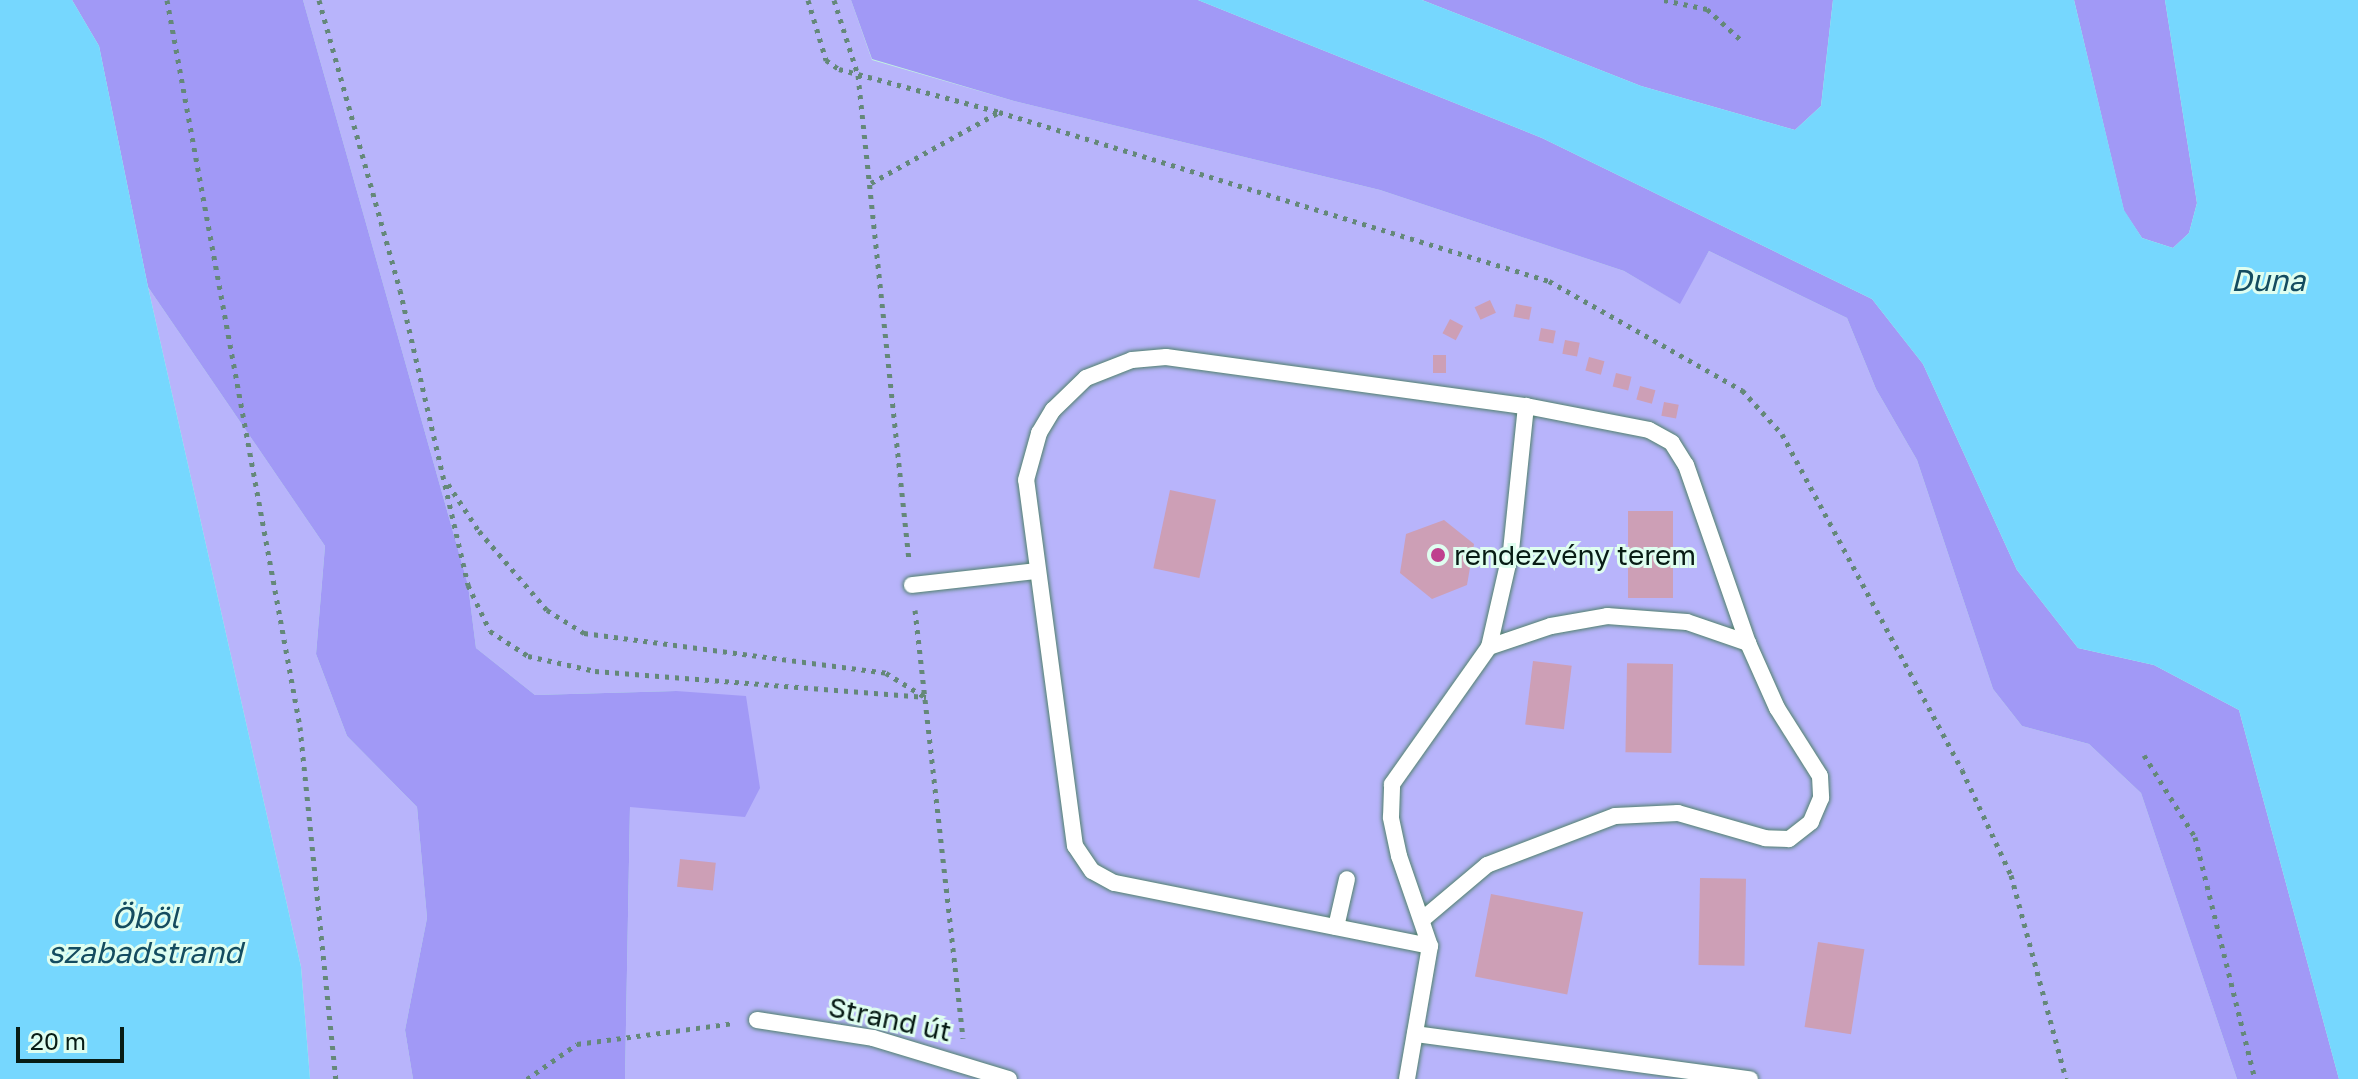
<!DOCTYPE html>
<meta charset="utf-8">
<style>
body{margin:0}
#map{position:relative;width:2358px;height:1079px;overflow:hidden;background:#c2f7df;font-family:"Golos Text",sans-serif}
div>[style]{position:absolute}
.green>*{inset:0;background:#b8b4fb}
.forest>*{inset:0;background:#a199f6}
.water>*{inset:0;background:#76d7fe}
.building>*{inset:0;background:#cd9fb6;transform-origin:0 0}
.path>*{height:5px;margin-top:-2.5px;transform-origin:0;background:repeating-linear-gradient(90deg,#648879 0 4px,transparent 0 10px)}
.roads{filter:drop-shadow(0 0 2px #50816d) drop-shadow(0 0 2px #50816d)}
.lane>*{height:16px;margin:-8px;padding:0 8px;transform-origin:8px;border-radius:8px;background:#fff}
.dots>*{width:22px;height:22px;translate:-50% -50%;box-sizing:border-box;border:4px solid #dffef0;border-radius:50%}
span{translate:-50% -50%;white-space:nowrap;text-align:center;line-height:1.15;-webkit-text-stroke:6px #dffef0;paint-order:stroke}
.poi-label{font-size:28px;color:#081c15}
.left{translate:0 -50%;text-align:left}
.street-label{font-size:28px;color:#081c15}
.water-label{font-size:30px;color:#144c60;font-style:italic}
.scale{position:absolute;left:16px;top:1027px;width:108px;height:36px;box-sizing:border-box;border:4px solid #081c15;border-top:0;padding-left:10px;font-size:24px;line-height:28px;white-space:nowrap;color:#081c15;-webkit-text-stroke:6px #dffef0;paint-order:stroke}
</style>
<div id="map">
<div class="green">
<i style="clip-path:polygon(303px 0,851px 0,872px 60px,1014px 101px,1380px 190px,1624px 271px,1679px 303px,1709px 251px,1847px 318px,1876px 389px,1917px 460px,1993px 689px,2022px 726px,2089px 744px,2141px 793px,2237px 1079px,625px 1079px,630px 806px,676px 691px,535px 695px,476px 648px,468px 585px)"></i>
<i style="clip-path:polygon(148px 287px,325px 546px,316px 654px,347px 736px,417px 807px,427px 918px,405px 1030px,413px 1079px,310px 1079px,301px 967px)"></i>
</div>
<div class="forest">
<i style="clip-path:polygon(72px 0,303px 0,468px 585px,476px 648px,535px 695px,676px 691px,746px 696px,760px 788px,745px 817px,630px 807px,625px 1079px,413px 1079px,405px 1030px,427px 918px,417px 807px,347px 736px,316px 654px,325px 546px,148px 287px,99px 46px)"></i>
<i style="clip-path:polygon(851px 0,1198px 0,1542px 138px,1872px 299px,1923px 364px,2017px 570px,2078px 648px,2154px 665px,2239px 710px,2339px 1079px,2237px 1079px,2141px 793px,2089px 744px,2022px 726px,1993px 689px,1917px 460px,1876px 389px,1847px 318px,1709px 251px,1680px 304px,1624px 271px,1380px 190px,1014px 101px,872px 59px)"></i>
<i style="clip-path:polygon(1422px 0,1833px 0,1821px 106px,1795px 130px,1641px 86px)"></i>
<i style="clip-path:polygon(2074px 0,2165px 0,2197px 203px,2189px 233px,2173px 248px,2142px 238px,2124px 211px)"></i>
</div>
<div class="water">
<i style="clip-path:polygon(0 0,72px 0,99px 46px,148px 287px,301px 967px,310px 1079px,0 1079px)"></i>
<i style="clip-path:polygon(1198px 0,1422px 0,1641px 86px,1795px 130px,1821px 106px,1833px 0,2074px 0,2124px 210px,2142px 238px,2173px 248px,2189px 233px,2197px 203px,2165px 0,2358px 0,2358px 1079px,2339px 1079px,2239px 710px,2154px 665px,2078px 648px,2017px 570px,1923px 364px,1872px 299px,1542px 138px)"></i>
</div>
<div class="building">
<i style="left:1490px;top:300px;width:14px;height:17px;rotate:65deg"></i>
<i style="left:1516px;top:304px;width:16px;height:13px;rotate:11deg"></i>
<i style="left:1450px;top:319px;width:15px;height:16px;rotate:28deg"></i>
<i style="left:1541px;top:328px;width:15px;height:13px;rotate:11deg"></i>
<i style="left:1565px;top:340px;width:15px;height:14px;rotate:11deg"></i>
<i style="left:1433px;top:355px;width:13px;height:18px"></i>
<i style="left:1589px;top:357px;width:16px;height:14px;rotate:15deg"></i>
<i style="left:1616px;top:373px;width:16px;height:14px;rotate:14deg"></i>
<i style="left:1640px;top:386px;width:16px;height:14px;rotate:15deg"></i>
<i style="left:1664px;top:402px;width:15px;height:14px;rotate:11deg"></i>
<i style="left:1170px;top:490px;width:47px;height:80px;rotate:12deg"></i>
<i style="left:1628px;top:511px;width:45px;height:87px"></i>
<i style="clip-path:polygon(1444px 520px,1474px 544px,1467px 585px,1432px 599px,1400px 573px,1406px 534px)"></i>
<i style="left:1533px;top:661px;width:39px;height:64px;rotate:7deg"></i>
<i style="left:1673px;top:664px;width:89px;height:46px;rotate:91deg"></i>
<i style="left:680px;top:859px;width:36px;height:28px;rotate:6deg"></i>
<i style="left:1700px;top:878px;width:46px;height:87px;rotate:1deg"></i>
<i style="left:1491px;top:894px;width:94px;height:84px;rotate:11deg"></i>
<i style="left:1818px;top:942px;width:47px;height:86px;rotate:9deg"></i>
</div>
<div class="path">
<i style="left:167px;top:0;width:739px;rotate:79.63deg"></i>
<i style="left:300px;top:727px;width:354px;rotate:84.2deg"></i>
<i style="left:319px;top:0;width:301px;rotate:74.4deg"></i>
<i style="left:400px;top:290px;width:303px;rotate:77deg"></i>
<i style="left:468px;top:585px;width:51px;rotate:64.4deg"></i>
<i style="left:490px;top:631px;width:45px;rotate:33.3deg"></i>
<i style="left:528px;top:656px;width:69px;rotate:12.6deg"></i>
<i style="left:595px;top:671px;width:332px;rotate:4.5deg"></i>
<i style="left:808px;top:0;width:63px;rotate:73.3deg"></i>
<i style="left:826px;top:60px;width:16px;rotate:35deg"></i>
<i style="left:839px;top:69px;width:166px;rotate:15deg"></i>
<i style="left:999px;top:112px;width:575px;rotate:17.08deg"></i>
<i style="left:1549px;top:281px;width:222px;rotate:29.5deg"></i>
<i style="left:1742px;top:390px;width:59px;rotate:47.7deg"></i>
<i style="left:1782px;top:434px;width:381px;rotate:61.8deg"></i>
<i style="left:1962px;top:770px;width:116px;rotate:65deg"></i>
<i style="left:2011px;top:875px;width:211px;rotate:74.9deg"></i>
<i style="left:834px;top:0;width:79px;rotate:72.3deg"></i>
<i style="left:858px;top:75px;width:489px;rotate:84deg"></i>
<i style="left:1664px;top:0;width:44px;rotate:11.8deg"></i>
<i style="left:1707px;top:9px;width:45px;rotate:42.3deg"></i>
<i style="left:871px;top:183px;width:146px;rotate:-29deg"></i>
<i style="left:448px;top:484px;width:56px;rotate:56.6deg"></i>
<i style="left:479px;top:531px;width:104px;rotate:49.3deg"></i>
<i style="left:547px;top:610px;width:44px;rotate:31.9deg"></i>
<i style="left:584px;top:633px;width:305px;rotate:7.5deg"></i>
<i style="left:886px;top:673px;width:46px;rotate:31.6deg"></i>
<i style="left:915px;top:610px;width:431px;rotate:83.6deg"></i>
<i style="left:2144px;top:755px;width:97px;rotate:58.1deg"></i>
<i style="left:2195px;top:837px;width:249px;rotate:76.1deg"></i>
<i style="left:527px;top:1079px;width:61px;rotate:-35deg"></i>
<i style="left:577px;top:1044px;width:158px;rotate:-7.6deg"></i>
</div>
<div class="roads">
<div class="lane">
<i style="left:912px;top:585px;width:125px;rotate:-6.4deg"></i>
<i style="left:1489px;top:647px;width:65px;rotate:-18.7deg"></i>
<i style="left:1551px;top:626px;width:57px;rotate:-10.1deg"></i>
<i style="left:1607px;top:616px;width:80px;rotate:4.3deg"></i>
<i style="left:1687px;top:622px;width:65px;rotate:19deg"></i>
<i style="left:1336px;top:927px;width:49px;rotate:-77.1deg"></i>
<i style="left:1430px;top:946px;width:95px;rotate:-109deg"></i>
<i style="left:1399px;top:856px;width:40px;rotate:-102deg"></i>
<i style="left:1391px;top:817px;width:33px;rotate:-88deg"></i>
<i style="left:1392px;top:784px;width:168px;rotate:-54.7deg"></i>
<i style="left:1489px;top:647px;width:98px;rotate:-77.1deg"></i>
<i style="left:1511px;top:551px;width:146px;rotate:-84.1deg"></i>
<i style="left:757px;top:1020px;width:117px;rotate:8.8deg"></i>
<i style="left:873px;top:1038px;width:142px;rotate:16.8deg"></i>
<i style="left:1415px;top:1034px;width:338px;rotate:7.7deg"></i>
<i style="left:1407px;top:1079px;width:135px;rotate:-80.2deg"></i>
<i style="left:1430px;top:946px;width:322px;rotate:-168.7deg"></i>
<i style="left:1114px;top:883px;width:25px;rotate:-151deg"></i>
<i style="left:1092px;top:871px;width:30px;rotate:-124deg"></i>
<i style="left:1075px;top:846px;width:369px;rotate:-97.6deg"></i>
<i style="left:1026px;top:480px;width:49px;rotate:-74.5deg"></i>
<i style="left:1039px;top:433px;width:27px;rotate:-59deg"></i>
<i style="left:1053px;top:410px;width:46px;rotate:-44.1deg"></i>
<i style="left:1086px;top:378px;width:49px;rotate:-21.4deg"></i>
<i style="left:1132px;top:360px;width:34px;rotate:-5deg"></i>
<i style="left:1166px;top:357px;width:363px;rotate:7.8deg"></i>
<i style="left:1526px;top:406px;width:125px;rotate:11deg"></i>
<i style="left:1649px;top:430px;width:26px;rotate:29deg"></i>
<i style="left:1672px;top:443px;width:26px;rotate:58deg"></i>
<i style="left:1686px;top:465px;width:188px;rotate:70.8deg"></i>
<i style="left:1748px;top:643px;width:71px;rotate:66deg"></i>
<i style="left:1777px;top:708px;width:80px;rotate:57.7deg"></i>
<i style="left:1820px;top:776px;width:22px;rotate:87deg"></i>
<i style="left:1821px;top:798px;width:26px;rotate:113deg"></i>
<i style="left:1811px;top:822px;width:28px;rotate:142deg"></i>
<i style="left:1789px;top:839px;width:24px;rotate:-178deg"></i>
<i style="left:1765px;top:838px;width:91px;rotate:-164deg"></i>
<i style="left:1678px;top:813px;width:63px;rotate:177.3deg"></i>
<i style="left:1615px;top:816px;width:137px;rotate:159.1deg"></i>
<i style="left:1487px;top:865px;width:82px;rotate:139.9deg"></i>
</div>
</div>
<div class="dots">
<i style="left:1438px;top:555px;background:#bf418e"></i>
</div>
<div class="poi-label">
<span class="left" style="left:1454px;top:555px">rendezvény terem</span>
</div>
<div class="street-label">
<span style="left:890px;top:1019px;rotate:12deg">Strand út</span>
</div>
<div class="water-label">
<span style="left:2268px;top:280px">Duna</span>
<span style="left:145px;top:934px">Öböl<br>szabadstrand</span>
</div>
<div class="scale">20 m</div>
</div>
